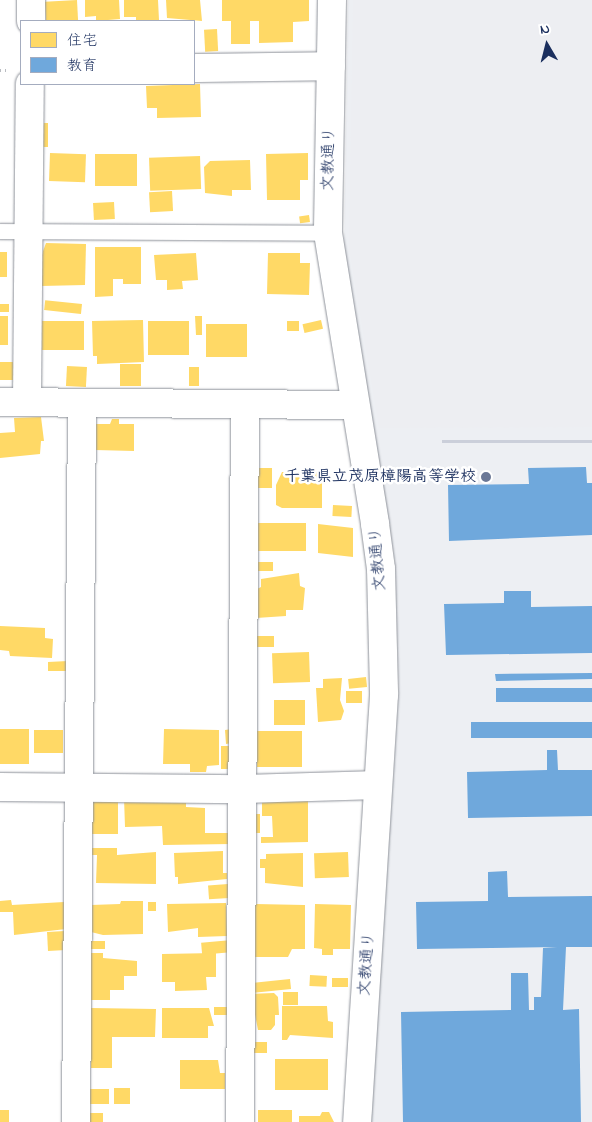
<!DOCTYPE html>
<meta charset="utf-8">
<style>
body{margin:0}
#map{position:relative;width:592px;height:1122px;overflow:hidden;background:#fff;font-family:"Indie Flower","Klee One",sans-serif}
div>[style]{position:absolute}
.built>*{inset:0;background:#edeff3}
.green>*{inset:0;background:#edeef2}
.water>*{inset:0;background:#cbcfda;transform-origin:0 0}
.homes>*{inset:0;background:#ffd966;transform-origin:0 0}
.schools>*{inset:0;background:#6fa8dc;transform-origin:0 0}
.path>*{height:3px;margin-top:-1.5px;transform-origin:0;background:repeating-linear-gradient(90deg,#b9bcc1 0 1px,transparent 0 5px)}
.roads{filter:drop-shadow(0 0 1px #8e929a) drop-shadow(0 0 1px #8e929a)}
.lane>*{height:15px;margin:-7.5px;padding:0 7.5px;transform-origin:7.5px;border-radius:7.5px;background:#fff}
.street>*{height:28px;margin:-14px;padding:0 14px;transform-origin:14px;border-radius:14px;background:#fff}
.secondary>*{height:28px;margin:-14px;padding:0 14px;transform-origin:14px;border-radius:14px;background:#fff}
.dots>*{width:14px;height:14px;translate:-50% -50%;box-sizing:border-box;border:2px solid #fff;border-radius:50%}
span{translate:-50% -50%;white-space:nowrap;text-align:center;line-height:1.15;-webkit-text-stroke:5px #fff;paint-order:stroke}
.street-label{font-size:16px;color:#1b2f5e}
.poi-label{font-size:16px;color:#1b2f5e;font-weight:700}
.right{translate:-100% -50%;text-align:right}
.legend{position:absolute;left:20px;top:20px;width:175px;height:65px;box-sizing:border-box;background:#fff;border:1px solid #a4acbf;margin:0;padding:6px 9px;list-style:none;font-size:15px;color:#1b2f5e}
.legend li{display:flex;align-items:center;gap:10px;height:25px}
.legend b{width:25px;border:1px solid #a4acbf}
.north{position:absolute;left:522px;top:20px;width:50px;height:50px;-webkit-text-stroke:4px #fff;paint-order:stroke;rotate:352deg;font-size:14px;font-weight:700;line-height:20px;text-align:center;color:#1b2f5e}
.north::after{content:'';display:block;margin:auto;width:18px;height:22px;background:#1b2f5e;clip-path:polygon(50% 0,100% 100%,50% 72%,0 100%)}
</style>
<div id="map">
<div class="built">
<i style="clip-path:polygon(348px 0,592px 0,592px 1122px,371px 1122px,399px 689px,395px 562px,344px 248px)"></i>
</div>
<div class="green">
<i style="clip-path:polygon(353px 0,592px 0,592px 427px,379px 428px,349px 248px)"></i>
</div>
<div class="water">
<i style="left:592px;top:440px;width:3px;height:150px;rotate:90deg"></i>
</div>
<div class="homes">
<i style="left:77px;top:0;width:21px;height:32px;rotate:87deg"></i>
<i style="clip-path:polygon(85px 0,119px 0,120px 19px,96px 21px,96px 16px,85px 17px)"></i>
<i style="clip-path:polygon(124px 0,158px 0,159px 20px,136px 21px,136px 17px,124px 17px)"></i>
<i style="clip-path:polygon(166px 0,200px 0,202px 21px,167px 18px)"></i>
<i style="clip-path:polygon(222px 0,309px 0,309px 21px,293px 22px,293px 42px,259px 43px,259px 21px,250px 21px,250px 44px,231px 44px,231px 21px,222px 21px)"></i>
<i style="left:217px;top:29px;width:22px;height:13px;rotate:87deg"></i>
<i style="clip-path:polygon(200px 84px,201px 117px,157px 118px,157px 108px,147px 108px,146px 86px)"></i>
<i style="left:37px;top:123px;width:11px;height:24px"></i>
<i style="left:50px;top:153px;width:36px;height:28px;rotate:2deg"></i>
<i style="clip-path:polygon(308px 153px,308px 180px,300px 180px,300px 200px,267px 200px,266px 154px)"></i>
<i style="left:137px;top:154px;width:32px;height:42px;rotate:90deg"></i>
<i style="left:200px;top:156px;width:33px;height:51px;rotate:88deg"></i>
<i style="clip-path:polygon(250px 160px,251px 190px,232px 190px,232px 196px,205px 193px,204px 167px,210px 161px)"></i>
<i style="left:172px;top:191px;width:20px;height:23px;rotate:87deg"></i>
<i style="left:114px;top:202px;width:17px;height:21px;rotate:87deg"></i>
<i style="left:309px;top:215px;width:7px;height:10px;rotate:82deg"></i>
<i style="clip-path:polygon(46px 243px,86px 244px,85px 285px,41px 286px,42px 254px)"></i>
<i style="clip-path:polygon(95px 247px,141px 247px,141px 284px,123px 284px,123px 279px,113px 279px,113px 296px,95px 297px)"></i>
<i style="left:0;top:252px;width:7px;height:25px"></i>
<i style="clip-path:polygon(196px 253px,198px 280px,182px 281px,183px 289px,167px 290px,167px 280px,156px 280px,154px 255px)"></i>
<i style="clip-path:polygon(268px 253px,300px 253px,300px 263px,310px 263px,309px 295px,267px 294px)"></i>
<i style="left:0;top:304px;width:9px;height:8px"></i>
<i style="left:82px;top:304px;width:10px;height:37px;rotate:96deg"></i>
<i style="left:0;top:316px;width:8px;height:29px"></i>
<i style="clip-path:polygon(195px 316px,202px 316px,202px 335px,196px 335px)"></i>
<i style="clip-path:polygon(143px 320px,144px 362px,97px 364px,97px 356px,93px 356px,92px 321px)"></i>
<i style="left:321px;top:320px;width:9px;height:19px;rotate:77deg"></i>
<i style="left:40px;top:321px;width:44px;height:29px"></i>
<i style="left:148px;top:321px;width:41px;height:34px"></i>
<i style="left:287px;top:321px;width:12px;height:10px"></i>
<i style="left:247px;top:324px;width:33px;height:41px;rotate:90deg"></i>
<i style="left:0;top:362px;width:16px;height:18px"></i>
<i style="left:141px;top:364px;width:22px;height:21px;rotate:90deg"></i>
<i style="left:67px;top:366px;width:20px;height:20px;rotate:3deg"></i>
<i style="left:189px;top:367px;width:10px;height:19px"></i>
<i style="clip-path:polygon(41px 417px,44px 441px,41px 441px,40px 454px,0 458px,0 433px,15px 432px,14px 418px)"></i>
<i style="clip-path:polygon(112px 419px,119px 419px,119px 424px,134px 424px,134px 451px,95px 450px,95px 424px,110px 424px)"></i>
<i style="left:253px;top:468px;width:19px;height:20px"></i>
<i style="clip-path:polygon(282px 472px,322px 472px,322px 508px,282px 508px,276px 505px,276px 485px)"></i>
<i style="left:333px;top:505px;width:19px;height:11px;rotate:3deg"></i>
<i style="left:257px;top:523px;width:49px;height:28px"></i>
<i style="clip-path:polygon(318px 524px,353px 528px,353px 557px,318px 553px)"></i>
<i style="left:256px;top:562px;width:17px;height:9px"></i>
<i style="clip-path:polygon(299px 573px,300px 586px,305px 588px,303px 610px,286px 610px,286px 616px,256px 618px,255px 590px,261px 587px,261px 579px)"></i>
<i style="clip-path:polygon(0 626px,45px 628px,45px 638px,53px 639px,52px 658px,10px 656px,9px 651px,0 650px)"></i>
<i style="left:274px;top:636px;width:11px;height:20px;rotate:90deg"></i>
<i style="left:309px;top:652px;width:30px;height:37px;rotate:88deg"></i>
<i style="clip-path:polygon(68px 661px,69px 671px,48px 671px,48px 662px)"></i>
<i style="left:366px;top:677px;width:10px;height:18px;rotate:84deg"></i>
<i style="clip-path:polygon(342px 678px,340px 700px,344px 711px,341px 720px,318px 722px,316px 688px,323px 688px,323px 679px)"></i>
<i style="left:346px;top:691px;width:16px;height:12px"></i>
<i style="left:274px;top:700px;width:31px;height:25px"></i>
<i style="left:29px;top:729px;width:35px;height:29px;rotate:90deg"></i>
<i style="clip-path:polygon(164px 729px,219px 730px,219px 765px,207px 766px,206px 772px,190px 772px,190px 764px,163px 764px)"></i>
<i style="clip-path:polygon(232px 729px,232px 743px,226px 744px,225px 730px)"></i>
<i style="left:34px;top:730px;width:29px;height:23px"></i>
<i style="left:302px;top:731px;width:36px;height:45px;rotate:90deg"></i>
<i style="left:221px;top:746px;width:11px;height:23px"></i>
<i style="clip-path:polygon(186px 797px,186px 807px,205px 808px,205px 833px,231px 833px,231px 844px,163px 845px,162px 826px,125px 827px,124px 798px)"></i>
<i style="clip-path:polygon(308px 799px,308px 842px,261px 843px,261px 837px,273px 837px,272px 816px,262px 816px,262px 800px)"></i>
<i style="left:118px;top:800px;width:34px;height:29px;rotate:90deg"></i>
<i style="left:252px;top:814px;width:8px;height:19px"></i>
<i style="clip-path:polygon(88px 848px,117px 848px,117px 855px,156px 852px,156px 884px,96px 883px,97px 855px,88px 855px)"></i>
<i style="clip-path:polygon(223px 851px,223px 873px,227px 873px,227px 879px,178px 884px,178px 877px,175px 877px,174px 853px)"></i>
<i style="left:348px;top:852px;width:25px;height:34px;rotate:88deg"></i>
<i style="clip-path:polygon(303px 853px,303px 887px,265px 883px,265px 868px,260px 868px,260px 859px,266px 859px,266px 854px)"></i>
<i style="left:228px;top:884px;width:14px;height:20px;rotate:86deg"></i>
<i style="clip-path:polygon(11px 900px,12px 905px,64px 902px,66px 929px,14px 935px,13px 912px,0 912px,0 901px)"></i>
<i style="clip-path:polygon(121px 901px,143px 901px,143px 934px,103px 935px,91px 932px,91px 905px,120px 904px)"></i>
<i style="left:148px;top:902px;width:8px;height:9px"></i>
<i style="clip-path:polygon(226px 903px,227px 936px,198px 937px,198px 928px,168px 932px,167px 904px)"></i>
<i style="clip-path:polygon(255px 904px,305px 905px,305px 949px,292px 949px,288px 957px,255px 957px)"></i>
<i style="clip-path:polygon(315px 904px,351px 905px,350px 949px,333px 949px,333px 955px,322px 955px,322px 949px,314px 948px)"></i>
<i style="left:65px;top:931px;width:19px;height:18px;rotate:87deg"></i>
<i style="left:232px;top:940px;width:12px;height:31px;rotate:85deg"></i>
<i style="left:89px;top:941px;width:16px;height:8px"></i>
<i style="clip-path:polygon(90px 953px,103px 953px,103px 958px,137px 961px,137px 976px,124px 976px,124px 990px,110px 990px,110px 1000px,90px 1000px)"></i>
<i style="clip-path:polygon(216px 953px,216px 977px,206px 977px,207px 990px,175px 991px,175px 982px,162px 982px,162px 954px)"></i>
<i style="left:310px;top:975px;width:17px;height:11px;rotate:3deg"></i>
<i style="left:332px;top:978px;width:16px;height:9px"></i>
<i style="left:290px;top:979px;width:10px;height:39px;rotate:84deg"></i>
<i style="left:283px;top:992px;width:15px;height:13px"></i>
<i style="clip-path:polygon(274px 993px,278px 997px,279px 1015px,275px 1015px,275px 1025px,271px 1030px,258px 1030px,251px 994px)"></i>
<i style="clip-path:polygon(282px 1006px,327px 1006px,328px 1021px,333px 1022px,333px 1038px,290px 1035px,287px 1040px,282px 1040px)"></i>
<i style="left:214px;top:1007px;width:18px;height:8px"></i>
<i style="clip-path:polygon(91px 1008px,156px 1009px,155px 1037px,112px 1037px,112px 1068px,91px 1068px)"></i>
<i style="clip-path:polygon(162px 1008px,209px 1008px,214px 1026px,208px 1026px,208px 1038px,162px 1038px)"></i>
<i style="left:267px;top:1042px;width:11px;height:13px;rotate:90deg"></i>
<i style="left:328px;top:1059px;width:31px;height:53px;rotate:90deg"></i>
<i style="clip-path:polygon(180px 1060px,218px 1060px,220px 1073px,225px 1073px,225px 1089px,180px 1089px)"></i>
<i style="left:114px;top:1088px;width:16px;height:16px"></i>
<i style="left:89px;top:1089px;width:20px;height:15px"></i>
<i style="left:0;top:1110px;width:9px;height:12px"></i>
<i style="left:258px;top:1110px;width:34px;height:13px"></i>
<i style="clip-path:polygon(322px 1112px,329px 1112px,334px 1122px,299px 1122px,299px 1116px,320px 1116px)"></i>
<i style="left:90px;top:1113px;width:13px;height:9px"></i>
</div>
<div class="schools">
<i style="clip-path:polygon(586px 467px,587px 483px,592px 483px,592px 535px,449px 541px,448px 485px,529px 484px,528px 468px)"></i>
<i style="clip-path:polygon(504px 591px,531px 591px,531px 607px,592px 606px,592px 653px,446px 655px,444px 604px,504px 603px)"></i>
<i style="clip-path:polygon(592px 673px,592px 679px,496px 681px,495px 674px)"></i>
<i style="left:592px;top:688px;width:14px;height:96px;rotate:90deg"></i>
<i style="left:592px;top:722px;width:16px;height:121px;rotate:90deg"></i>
<i style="clip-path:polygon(547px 750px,557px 750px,558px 770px,592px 770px,592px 816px,468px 818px,467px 772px,547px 770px)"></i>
<i style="clip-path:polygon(507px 871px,508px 897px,592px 896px,592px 947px,566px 947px,563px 1010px,579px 1009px,581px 1122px,403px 1122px,401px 1012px,511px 1010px,511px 973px,528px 973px,529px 1010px,534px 1010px,534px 997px,541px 997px,543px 948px,557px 947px,417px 949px,416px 902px,488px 901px,488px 872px)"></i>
</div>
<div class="path">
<i style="left:0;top:70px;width:8px"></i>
</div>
<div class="roads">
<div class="lane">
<i style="left:0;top:231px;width:328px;rotate:0.3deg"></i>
</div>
<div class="street">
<i style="left:31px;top:0;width:21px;rotate:90deg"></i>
<i style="left:194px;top:68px;width:137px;rotate:-0.8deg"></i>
<i style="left:0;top:402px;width:355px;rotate:0.5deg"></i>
<i style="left:27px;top:402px;width:318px;rotate:-89.5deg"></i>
<i style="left:0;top:787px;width:244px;rotate:0.5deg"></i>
<i style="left:244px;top:789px;width:134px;rotate:-1.7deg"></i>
<i style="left:76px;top:1122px;width:719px;rotate:-89.52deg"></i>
<i style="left:240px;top:1122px;width:718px;rotate:-89.6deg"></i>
</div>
<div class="secondary">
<i style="left:332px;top:0;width:233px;rotate:91deg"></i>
<i style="left:328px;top:233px;width:295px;rotate:80.8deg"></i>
<i style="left:375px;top:524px;width:45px;rotate:82.4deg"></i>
<i style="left:381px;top:569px;width:126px;rotate:88.6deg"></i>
<i style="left:384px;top:695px;width:428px;rotate:93.6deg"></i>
</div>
</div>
<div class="dots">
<i style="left:486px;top:477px;background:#6b7896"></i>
</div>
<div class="street-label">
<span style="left:329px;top:159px;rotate:-89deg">文教通り</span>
<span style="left:378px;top:559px;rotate:-95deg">文教通り</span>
<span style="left:367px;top:964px;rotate:-86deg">文教通り</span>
</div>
<div class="poi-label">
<span class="right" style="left:476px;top:477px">千葉県立茂原樟陽高等学校</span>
</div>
<ul class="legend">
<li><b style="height:14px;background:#ffd966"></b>住宅</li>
<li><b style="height:14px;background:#6fa8dc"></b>教育</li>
</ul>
<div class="north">N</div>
</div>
